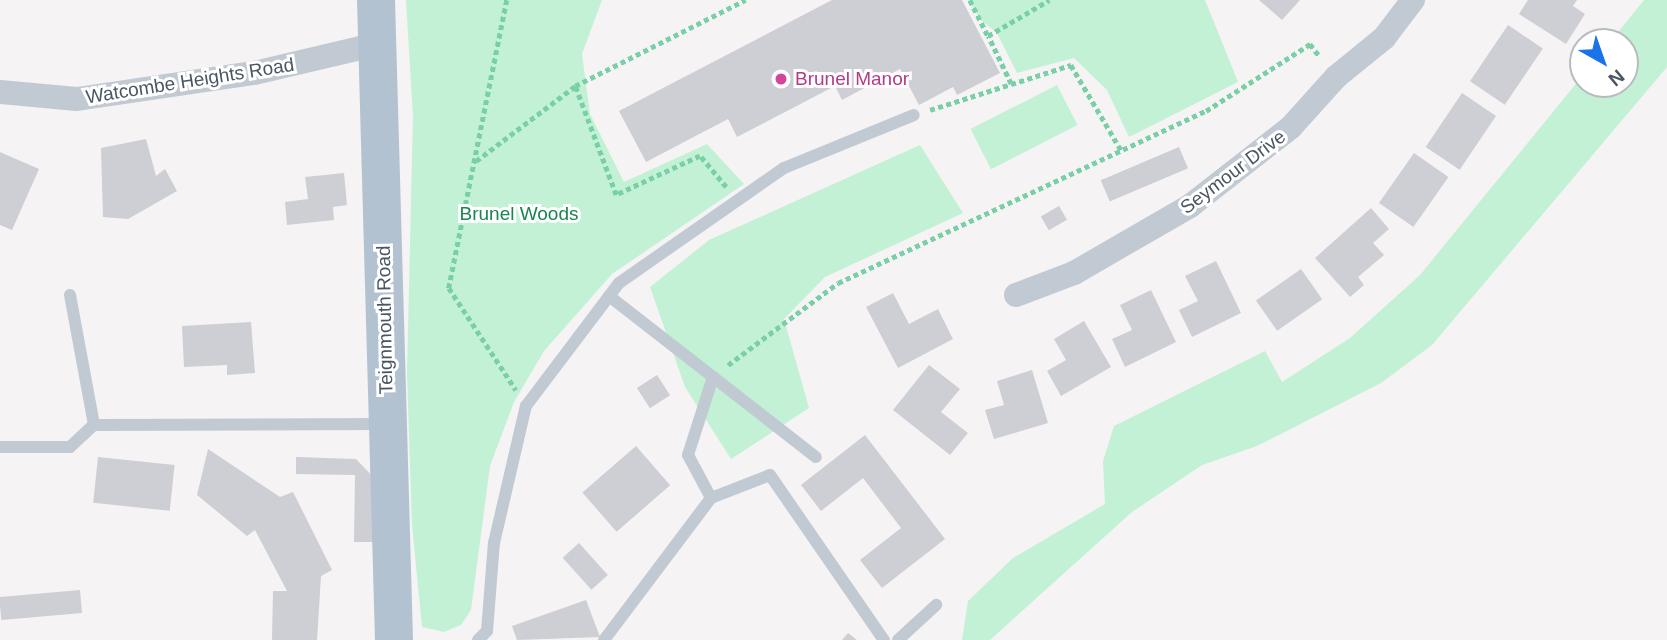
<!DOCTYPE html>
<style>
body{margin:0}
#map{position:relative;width:1667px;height:640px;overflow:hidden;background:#f5f3f3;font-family:Arial,sans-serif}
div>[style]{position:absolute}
.green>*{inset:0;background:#c3f1d5;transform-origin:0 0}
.building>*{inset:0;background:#cdcfd5;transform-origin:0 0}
.path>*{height:4.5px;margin-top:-2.25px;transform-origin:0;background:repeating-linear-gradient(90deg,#7ad0a6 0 5px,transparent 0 8.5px)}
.lane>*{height:12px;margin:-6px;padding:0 6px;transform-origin:6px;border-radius:6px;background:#c1cad2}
.street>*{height:24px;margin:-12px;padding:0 12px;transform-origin:12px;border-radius:12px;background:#c1cad2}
.primary>*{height:38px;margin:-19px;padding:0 19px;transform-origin:19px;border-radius:19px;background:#b3c2d1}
.dots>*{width:19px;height:19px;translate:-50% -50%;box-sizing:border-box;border:4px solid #fff;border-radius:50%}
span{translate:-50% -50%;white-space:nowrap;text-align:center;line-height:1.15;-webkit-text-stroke:6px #fff;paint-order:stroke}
.hotel-label{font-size:19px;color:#b23c85}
.left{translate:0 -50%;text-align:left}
.street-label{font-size:19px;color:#4a5661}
.park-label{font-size:19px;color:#17864f}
.north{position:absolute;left:1569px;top:28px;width:70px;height:70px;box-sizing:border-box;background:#fff;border:2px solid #b7bbc0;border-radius:50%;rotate:140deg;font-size:19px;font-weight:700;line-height:28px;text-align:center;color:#4a5661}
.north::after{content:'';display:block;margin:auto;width:24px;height:32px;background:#1a73e8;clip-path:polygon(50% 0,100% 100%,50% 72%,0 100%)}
</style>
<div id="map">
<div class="green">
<i style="clip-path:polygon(406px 0,602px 0,582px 54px,590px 114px,624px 182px,707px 144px,744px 184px,612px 274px,544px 351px,514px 402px,490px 466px,471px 610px,461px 625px,444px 632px,422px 627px,412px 525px,407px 373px,413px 117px)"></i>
<i style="clip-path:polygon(968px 0,1205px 0,1238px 82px,1129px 137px,1107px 90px,1074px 58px,1017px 73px,997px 33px,981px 20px)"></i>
<i style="clip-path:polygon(1644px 0,1667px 0,1667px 67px,1432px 345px,1381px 383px,1257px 446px,1202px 465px,1132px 512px,990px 640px,962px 640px,968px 601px,1013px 558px,1105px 504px,1103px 461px,1114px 426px,1265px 351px,1282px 382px,1350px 338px,1420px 275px,1583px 75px,1583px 84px,1625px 84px,1625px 42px,1610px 42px)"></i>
<i style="left:1057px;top:85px;width:45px;height:97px;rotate:63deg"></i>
<i style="clip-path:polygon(920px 145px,963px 213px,825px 277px,784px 319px,809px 408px,731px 459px,685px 387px,650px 287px,709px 240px)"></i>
</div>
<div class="building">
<i style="clip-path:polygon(832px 0,962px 0,1000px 73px,957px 95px,953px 87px,919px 105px,900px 69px,842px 100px,835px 86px,737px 137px,728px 119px,646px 162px,619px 111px)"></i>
<i style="clip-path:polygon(1259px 0,1300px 0,1282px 20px)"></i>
<i style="clip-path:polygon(1528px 0,1577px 0,1573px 6px,1585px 14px,1566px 44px,1519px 14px)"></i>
<i style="left:1508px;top:25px;width:42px;height:68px;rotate:34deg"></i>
<i style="left:1462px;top:93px;width:41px;height:65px;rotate:34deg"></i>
<i style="clip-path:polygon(146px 139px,156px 176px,165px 169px,177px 191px,128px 219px,103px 217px,101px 148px)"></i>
<i style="left:1179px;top:147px;width:23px;height:85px;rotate:67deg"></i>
<i style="clip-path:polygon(0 152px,39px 169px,12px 230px,0 225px)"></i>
<i style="left:1414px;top:153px;width:42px;height:61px;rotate:35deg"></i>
<i style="clip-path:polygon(344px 173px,347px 205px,333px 207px,334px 220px,287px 225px,285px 202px,308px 199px,305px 177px)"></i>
<i style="left:1059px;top:206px;width:16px;height:21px;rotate:60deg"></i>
<i style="clip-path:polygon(1371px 208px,1389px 229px,1373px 243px,1384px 255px,1358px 277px,1364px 285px,1350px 297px,1315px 258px)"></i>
<i style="clip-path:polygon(1216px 261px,1241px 313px,1192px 337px,1179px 310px,1198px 301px,1185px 276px)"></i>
<i style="left:1301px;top:269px;width:37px;height:55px;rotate:55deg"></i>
<i style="clip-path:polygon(1151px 290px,1176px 342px,1125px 367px,1112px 339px,1132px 330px,1120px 305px)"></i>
<i style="clip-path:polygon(893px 293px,909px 324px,938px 309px,953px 339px,898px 368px,866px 307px)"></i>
<i style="clip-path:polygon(1084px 321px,1111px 367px,1061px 396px,1047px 371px,1066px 360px,1054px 339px)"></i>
<i style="clip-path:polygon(251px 322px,255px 373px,227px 375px,227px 365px,184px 367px,182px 326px)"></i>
<i style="clip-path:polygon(929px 365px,960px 389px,941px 412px,968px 433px,950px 455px,893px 410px)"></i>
<i style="clip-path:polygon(1032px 370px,1048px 423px,994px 439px,985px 410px,1004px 405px,997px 381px)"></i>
<i style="left:657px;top:375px;width:24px;height:24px;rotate:57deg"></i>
<i style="clip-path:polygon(865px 435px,945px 539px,882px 588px,860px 560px,901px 528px,863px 478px,821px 511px,801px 485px)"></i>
<i style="left:636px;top:446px;width:52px;height:71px;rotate:49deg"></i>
<i style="clip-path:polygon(208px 449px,280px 497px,293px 492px,332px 570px,321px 576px,317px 640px,272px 640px,273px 591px,287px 591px,255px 530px,247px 536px,197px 495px)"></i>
<i style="left:98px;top:457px;width:77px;height:46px;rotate:6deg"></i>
<i style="clip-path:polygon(296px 457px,356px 459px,379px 483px,377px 542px,354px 542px,355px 475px,296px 474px)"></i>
<i style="left:579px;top:543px;width:43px;height:22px;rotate:48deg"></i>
<i style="left:80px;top:590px;width:23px;height:81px;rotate:85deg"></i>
<i style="clip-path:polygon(586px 600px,600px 637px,517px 640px,512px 626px)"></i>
<i style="clip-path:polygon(848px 633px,857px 640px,842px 640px)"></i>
</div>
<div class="path">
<i style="left:507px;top:0;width:294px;rotate:101.4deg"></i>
<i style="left:449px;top:288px;width:122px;rotate:56.7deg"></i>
<i style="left:970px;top:0;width:40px;rotate:63.4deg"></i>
<i style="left:1011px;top:84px;width:53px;rotate:-115.6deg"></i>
<i style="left:988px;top:36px;width:71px;rotate:-30.5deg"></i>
<i style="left:930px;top:110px;width:148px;rotate:-17.7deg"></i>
<i style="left:1071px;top:65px;width:99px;rotate:59.5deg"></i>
<i style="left:476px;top:161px;width:124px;rotate:-37.1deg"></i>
<i style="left:726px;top:187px;width:40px;rotate:-130deg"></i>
<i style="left:700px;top:156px;width:93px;rotate:155.1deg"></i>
<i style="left:616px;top:195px;width:116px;rotate:-110.6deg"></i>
<i style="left:575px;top:86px;width:191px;rotate:-26.8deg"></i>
<i style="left:728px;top:365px;width:137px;rotate:-36.7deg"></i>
<i style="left:838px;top:283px;width:406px;rotate:-25.1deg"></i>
<i style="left:1206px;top:111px;width:124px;rotate:-32.8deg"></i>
<i style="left:1310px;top:44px;width:16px;rotate:52deg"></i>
</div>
<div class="lane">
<i style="left:70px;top:295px;width:132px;rotate:79.5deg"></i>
<i style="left:609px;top:296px;width:262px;rotate:37.9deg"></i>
<i style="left:0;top:447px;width:70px"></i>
<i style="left:70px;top:447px;width:33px;rotate:-43deg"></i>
<i style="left:94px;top:425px;width:289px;rotate:-0.2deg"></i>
<i style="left:711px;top:498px;width:49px;rotate:-118.1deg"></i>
<i style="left:688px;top:455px;width:82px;rotate:-72.2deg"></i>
<i style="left:478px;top:640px;width:13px;rotate:-45deg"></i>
<i style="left:487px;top:631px;width:88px;rotate:-85.5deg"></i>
<i style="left:494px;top:543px;width:141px;rotate:-76.9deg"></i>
<i style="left:526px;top:406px;width:154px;rotate:-52.9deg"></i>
<i style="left:619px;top:283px;width:201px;rotate:-34.9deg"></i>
<i style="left:784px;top:168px;width:140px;rotate:-22.2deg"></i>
<i style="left:604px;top:640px;width:178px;rotate:-53deg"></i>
<i style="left:711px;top:498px;width:63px;rotate:-21.3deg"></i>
<i style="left:770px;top:475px;width:201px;rotate:55.4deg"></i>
<i style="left:898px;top:640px;width:52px;rotate:-42.6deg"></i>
</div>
<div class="street">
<i style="left:0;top:92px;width:77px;rotate:5.2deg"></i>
<i style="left:77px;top:99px;width:179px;rotate:-8.4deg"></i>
<i style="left:254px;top:73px;width:127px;rotate:-13.2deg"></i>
<i style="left:1016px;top:295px;width:62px;rotate:-20.8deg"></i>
<i style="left:1074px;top:273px;width:134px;rotate:-30deg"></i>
<i style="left:1190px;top:206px;width:128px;rotate:-38deg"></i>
<i style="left:1291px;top:127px;width:67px;rotate:-48deg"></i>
<i style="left:1336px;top:77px;width:62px;rotate:-39.1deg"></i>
<i style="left:1384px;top:38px;width:48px;rotate:-52.7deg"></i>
</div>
<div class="primary">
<i style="left:376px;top:0;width:640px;rotate:88.39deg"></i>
</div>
<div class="dots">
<i style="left:781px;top:79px;background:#d1479c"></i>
</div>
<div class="hotel-label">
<span class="left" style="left:795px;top:79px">Brunel Manor</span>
</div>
<div class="street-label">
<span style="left:190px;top:81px;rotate:-9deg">Watcombe Heights Road</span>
<span style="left:1233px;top:172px;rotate:-37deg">Seymour Drive</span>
<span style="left:385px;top:320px;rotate:-91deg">Teignmouth Road</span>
</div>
<div class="park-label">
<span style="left:519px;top:214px">Brunel Woods</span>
</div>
<div class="north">N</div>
</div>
